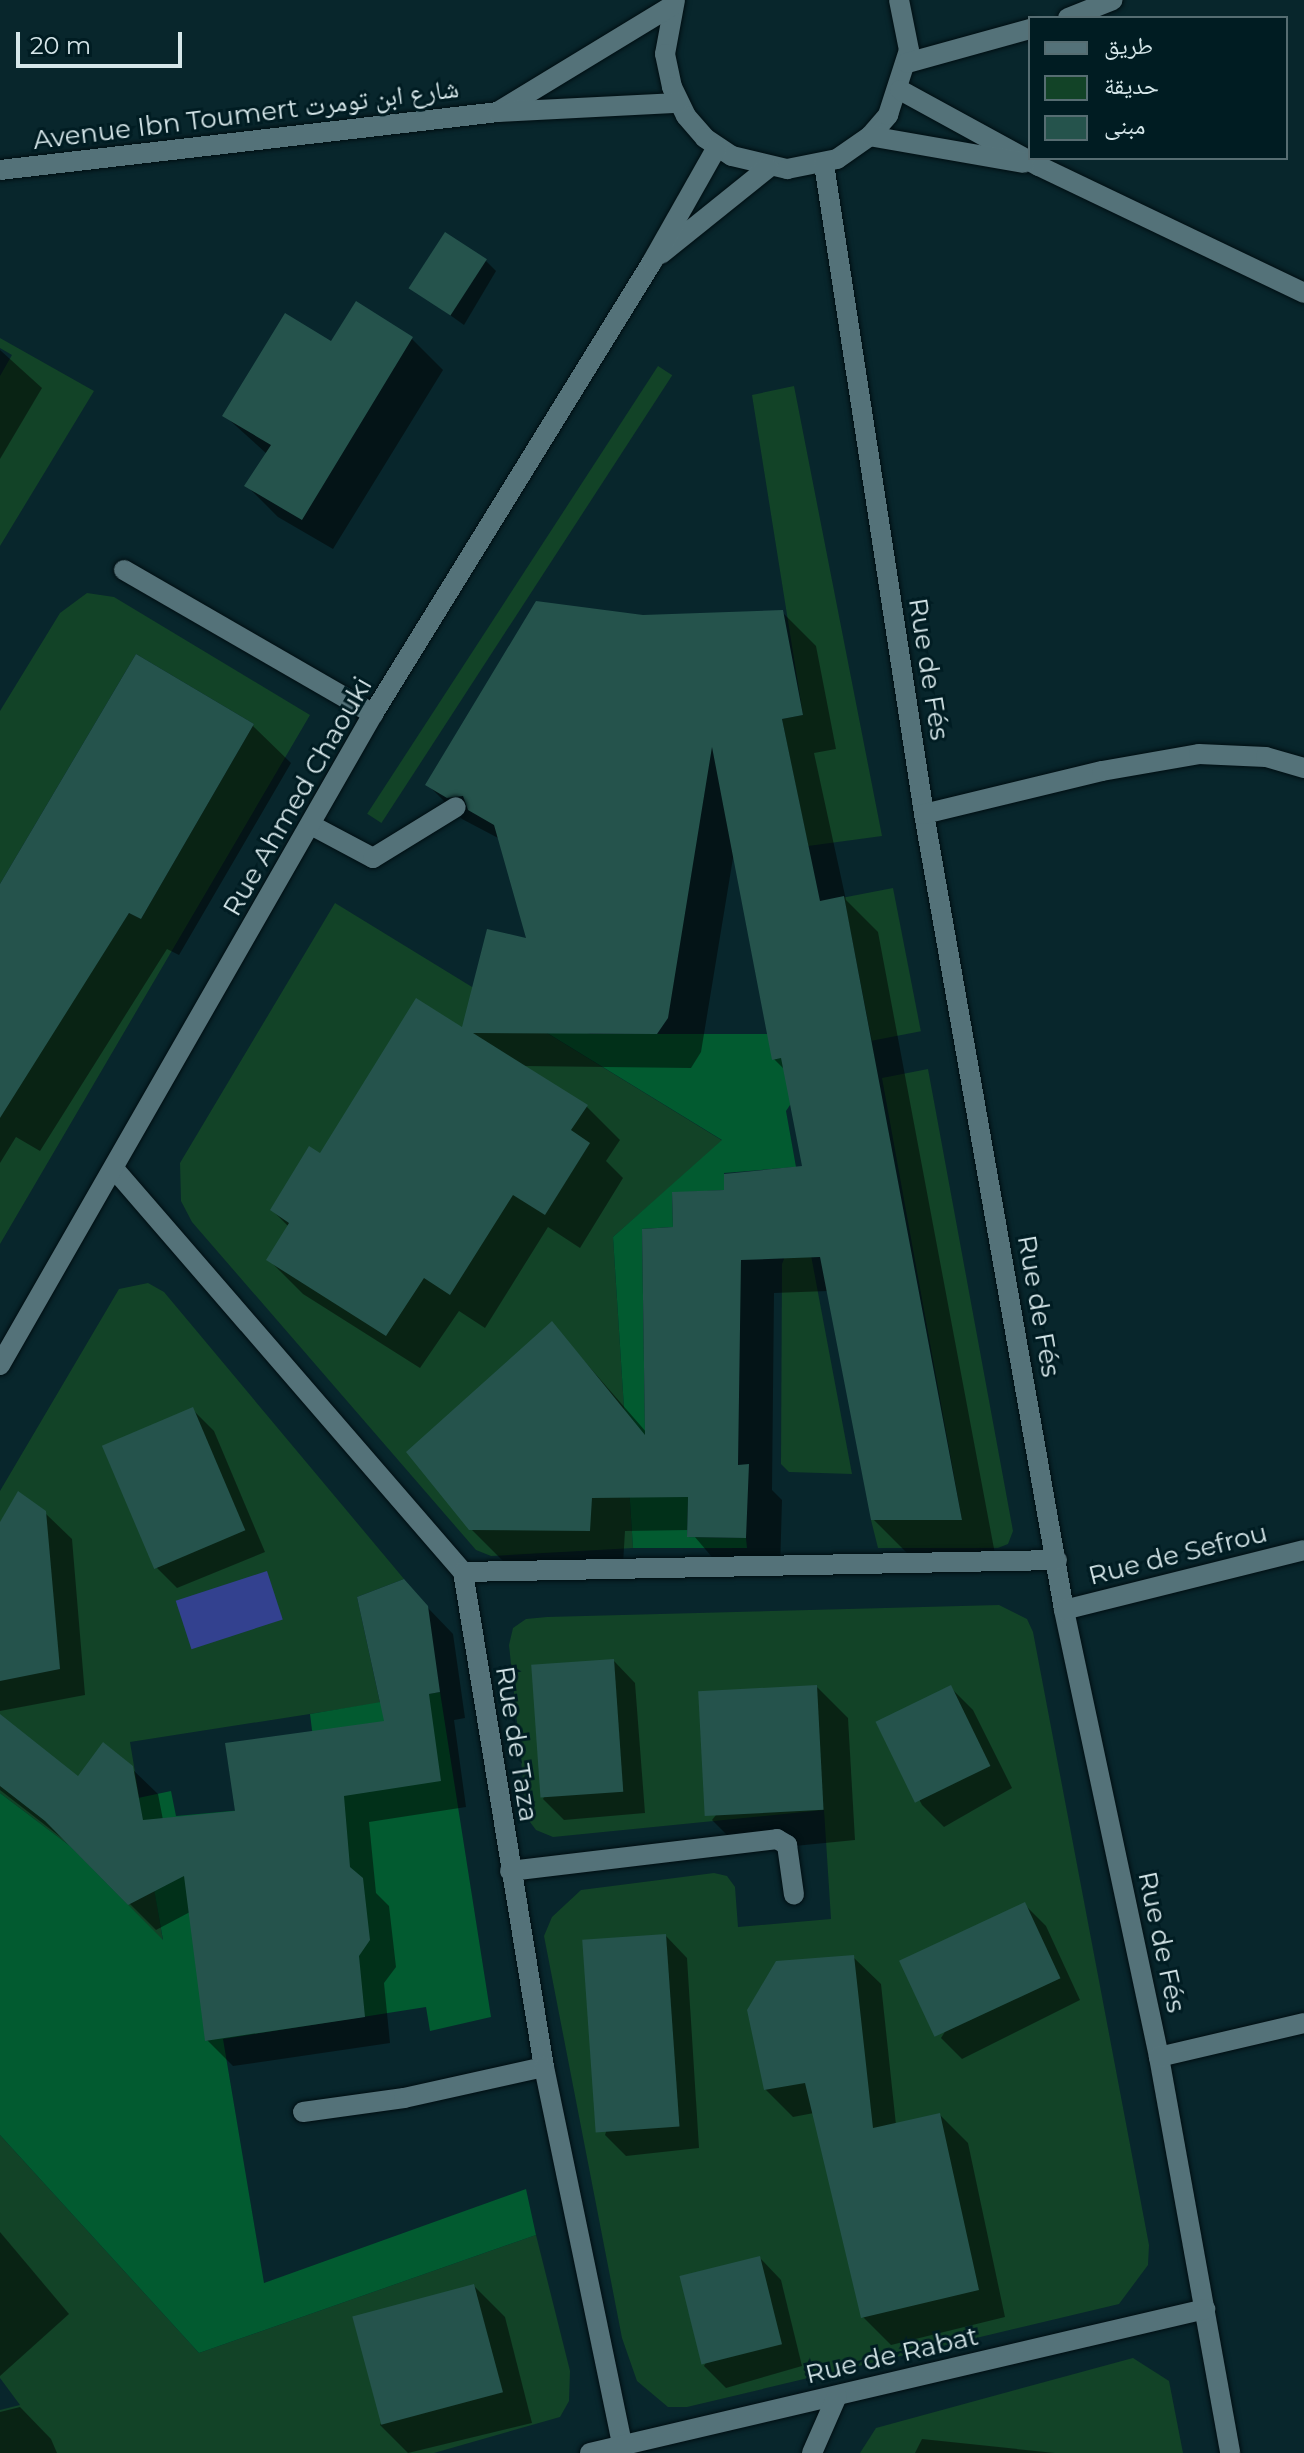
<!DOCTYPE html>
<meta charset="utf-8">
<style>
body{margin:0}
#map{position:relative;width:1304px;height:2453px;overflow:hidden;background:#08262c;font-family:Montserrat,"Noto Naskh Arabic",sans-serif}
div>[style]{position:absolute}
.green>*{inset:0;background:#124327;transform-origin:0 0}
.forest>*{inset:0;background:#025b30}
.water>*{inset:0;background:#33418f;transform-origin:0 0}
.shadow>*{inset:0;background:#0007}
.building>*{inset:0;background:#25534c;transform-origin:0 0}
.roads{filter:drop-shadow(0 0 2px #000e12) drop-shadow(0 0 2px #000e12)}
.lane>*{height:20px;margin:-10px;padding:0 10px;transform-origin:10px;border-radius:10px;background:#547279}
.street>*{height:20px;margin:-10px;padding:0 10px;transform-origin:10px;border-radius:10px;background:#547279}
span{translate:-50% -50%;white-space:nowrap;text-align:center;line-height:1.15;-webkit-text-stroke:6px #001c22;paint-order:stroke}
.street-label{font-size:26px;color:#d6e7ea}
.legend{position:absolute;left:1028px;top:16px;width:260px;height:144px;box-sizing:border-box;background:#001c22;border:2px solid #566d72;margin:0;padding:10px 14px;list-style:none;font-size:24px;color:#d6e7ea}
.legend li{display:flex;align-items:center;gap:16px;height:40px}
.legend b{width:40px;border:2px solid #566d72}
.scale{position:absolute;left:16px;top:32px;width:166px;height:36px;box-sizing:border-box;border:4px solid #d6e7ea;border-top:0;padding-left:10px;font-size:24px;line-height:28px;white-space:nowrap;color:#d6e7ea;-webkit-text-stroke:6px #001c22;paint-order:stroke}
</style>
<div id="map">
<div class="green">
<i style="clip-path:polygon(0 338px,94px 391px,0 546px,0 376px,12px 355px,0 348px)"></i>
<i style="left:658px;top:366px;width:17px;height:534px;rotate:33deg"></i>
<i style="clip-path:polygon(794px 386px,882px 836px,808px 846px,782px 719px,803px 715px,752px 395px)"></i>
<i style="clip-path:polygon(87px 593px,114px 597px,310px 715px,0 1244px,0 1114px,129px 913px,141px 919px,254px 724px,136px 654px,0 884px,0 711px,60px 613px)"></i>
<i style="left:893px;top:888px;width:146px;height:50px;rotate:79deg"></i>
<i style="clip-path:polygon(335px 903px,723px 1141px,613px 1237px,633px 1548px,491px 1556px,476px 1550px,192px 1222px,181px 1201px,180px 1163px)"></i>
<i style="clip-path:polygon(928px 1069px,1013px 1531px,1008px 1544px,998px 1548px,878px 1548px,871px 1520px,962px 1520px,882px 1078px)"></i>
<i style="clip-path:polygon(810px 1250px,852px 1474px,789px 1472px,781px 1464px,782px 1264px,786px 1254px)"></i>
<i style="clip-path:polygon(148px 1283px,164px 1292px,404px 1579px,357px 1597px,380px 1703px,130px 1742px,163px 1941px,70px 1846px,0 1793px,0 1491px,119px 1289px)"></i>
<i style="clip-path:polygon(999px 1605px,1027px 1619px,1033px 1632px,1149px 2245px,1148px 2265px,1119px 2304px,687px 2407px,668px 2407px,637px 2381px,622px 2338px,544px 1936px,552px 1917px,581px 1890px,714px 1873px,727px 1876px,735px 1887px,738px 1927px,831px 1919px,824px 1810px,553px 1837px,536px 1830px,527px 1818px,509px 1645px,513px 1628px,526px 1619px,547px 1617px)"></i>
<i style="clip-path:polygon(0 2135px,199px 2353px,536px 2235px,570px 2371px,569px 2401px,560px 2417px,434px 2453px,0 2453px,0 2410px,20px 2405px,0 2378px)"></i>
<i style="clip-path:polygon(1133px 2358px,1169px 2381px,1183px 2453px,860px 2453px,876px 2428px)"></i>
</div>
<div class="forest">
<i style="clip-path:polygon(526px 1020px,591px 1034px,768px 1034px,790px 1056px,796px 1096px,786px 1111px,796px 1167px,724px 1173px,724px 1190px,672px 1193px,673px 1227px,642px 1229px,646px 1497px,688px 1497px,687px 1537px,746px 1538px,747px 1548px,633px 1548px,613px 1237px,722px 1140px)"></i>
<i style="clip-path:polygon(440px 1692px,491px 2017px,430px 2031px,426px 2007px,223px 2039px,264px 2283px,526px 2189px,536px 2235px,199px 2353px,0 2135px,0 1793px,70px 1846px,163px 1940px,138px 1798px,171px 1791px,176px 1816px,321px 1803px,310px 1714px)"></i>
</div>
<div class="water">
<i style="left:267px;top:1571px;width:51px;height:96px;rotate:72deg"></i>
</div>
<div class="shadow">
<i style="clip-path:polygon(486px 261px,496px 271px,464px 325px,412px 288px)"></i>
<i style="clip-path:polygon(357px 304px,412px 339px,443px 370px,333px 549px,278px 517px,247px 486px,267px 454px,225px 416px,332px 344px)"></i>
<i style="clip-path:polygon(0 350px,42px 388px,0 459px)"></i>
<i style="clip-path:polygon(782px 612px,816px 646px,836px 749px,814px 753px,846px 900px,878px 932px,995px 1554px,907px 1553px,873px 1519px,828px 1291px,774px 1293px,772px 1490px,782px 1500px,780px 1571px,723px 1570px,689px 1530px,625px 1531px,623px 1564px,505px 1563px,471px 1529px,552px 1324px,647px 1433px,675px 1228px,726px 1191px,804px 1168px,785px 1070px,774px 1059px,734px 852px,701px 1052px,691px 1068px,522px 1066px,586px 1106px,620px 1140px,606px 1161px,623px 1178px,580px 1248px,548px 1227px,485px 1328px,459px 1311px,420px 1368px,303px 1294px,269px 1260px,289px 1227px,272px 1210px,321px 1156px,463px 1030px,529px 940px,500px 839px,462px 819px,428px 785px,643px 617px)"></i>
<i style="clip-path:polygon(137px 657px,253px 726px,291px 763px,179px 955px,167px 949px,40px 1151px,16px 1137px,0 1163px,0 886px)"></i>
<i style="clip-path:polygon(192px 1409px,214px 1431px,265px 1552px,177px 1588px,155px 1566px)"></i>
<i style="clip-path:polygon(45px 1513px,72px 1539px,85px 1695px,0 1711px,0 1526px)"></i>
<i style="clip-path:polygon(403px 1582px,453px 1634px,465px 1718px,454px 1720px,466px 1807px,369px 1822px,376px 1893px,389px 1906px,396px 1967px,384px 1983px,390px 2043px,233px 2066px,207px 2040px,190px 1912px,156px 1930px,72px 1846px,0 1790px,0 1717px,79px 1779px,131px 1768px,158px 1794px,163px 1820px,237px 1813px,386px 1722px)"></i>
<i style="clip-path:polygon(614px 1661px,635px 1683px,645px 1813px,564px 1820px,543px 1799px)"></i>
<i style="clip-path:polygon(817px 1687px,848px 1718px,855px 1840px,743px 1851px,712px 1820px)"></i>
<i style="clip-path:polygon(951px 1688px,973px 1710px,1012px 1788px,944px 1827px,922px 1805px,880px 1725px)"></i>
<i style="clip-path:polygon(1024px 1904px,1046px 1926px,1080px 2000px,962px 2059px,941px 2038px)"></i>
<i style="clip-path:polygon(666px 1936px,687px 1958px,699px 2148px,626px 2156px,605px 2135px)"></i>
<i style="clip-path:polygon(853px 1957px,881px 1984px,896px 2125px,940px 2115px,968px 2143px,1005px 2317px,891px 2345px,863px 2317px,814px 2113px,793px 2117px,765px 2089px)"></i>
<i style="clip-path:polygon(0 2232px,69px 2314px,0 2376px)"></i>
<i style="clip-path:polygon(760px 2258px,781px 2280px,802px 2366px,726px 2388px,704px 2366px)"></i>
<i style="clip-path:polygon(474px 2286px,505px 2317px,532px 2423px,408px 2453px,380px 2425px)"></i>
<i style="clip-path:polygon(20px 2407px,51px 2439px,57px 2453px,0 2453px,0 2412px)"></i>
<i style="clip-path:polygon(922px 2439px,1055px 2453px,915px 2453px)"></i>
</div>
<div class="building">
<i style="left:445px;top:232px;width:50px;height:67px;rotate:33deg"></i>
<i style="clip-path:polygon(356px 301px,413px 337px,302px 520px,244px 486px,271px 445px,222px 416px,285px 313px,331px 341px)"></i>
<i style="clip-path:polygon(536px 601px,643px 615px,783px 610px,803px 715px,782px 719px,820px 901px,844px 896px,962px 1520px,871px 1520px,820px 1257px,741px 1260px,738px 1465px,749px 1464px,746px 1538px,687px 1537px,688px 1497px,592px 1498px,590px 1531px,469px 1530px,406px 1452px,552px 1321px,645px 1435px,642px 1229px,673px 1227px,672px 1192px,724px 1190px,724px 1174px,802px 1166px,781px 1058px,772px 1060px,712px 747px,668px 1018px,657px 1034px,473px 1033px,588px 1105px,571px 1130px,590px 1143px,545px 1215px,513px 1195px,450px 1295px,424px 1278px,386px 1336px,266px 1260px,289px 1223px,270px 1210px,309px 1146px,320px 1153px,416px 998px,462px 1027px,487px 929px,526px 938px,494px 825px,468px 810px,463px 796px,447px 798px,425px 785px)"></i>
<i style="clip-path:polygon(136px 654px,254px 724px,141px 919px,129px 913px,0 1118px,0 884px)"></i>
<i style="left:193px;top:1407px;width:134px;height:99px;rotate:67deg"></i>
<i style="clip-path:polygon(18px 1491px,46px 1511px,60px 1669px,0 1681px,0 1522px)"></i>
<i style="clip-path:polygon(404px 1579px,428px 1606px,440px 1692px,429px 1694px,441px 1781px,344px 1796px,350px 1867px,363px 1878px,370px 1940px,359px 1956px,365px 2017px,205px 2041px,184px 1876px,128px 1905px,45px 1821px,0 1786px,0 1714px,78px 1776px,103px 1742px,133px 1766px,143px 1820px,235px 1811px,225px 1743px,384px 1721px,357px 1597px)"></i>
<i style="left:614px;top:1659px;width:133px;height:83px;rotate:86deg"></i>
<i style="left:817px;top:1685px;width:125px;height:119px;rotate:87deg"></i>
<i style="left:951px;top:1685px;width:90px;height:84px;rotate:64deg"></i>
<i style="left:1025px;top:1902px;width:84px;height:139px;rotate:65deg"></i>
<i style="left:666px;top:1934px;width:193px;height:84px;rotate:86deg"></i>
<i style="clip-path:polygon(854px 1955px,873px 2128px,940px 2113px,979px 2290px,861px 2318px,805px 2083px,764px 2090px,747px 2010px,776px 1961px)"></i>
<i style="left:760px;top:2256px;width:91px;height:83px;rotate:76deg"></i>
<i style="left:474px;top:2284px;width:112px;height:126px;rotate:75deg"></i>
</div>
<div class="roads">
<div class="lane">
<i style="left:124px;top:570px;width:288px;rotate:30deg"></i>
<i style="left:311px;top:825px;width:70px;rotate:28deg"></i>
<i style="left:373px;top:858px;width:97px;rotate:-31.6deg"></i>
<i style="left:510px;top:1871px;width:269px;rotate:-6.8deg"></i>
<i style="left:777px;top:1839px;width:12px;rotate:31deg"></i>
<i style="left:787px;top:1845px;width:50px;rotate:82deg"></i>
<i style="left:303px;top:2112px;width:102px;rotate:-7.9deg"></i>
<i style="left:404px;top:2098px;width:143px;rotate:-12.5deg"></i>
</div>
<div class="street">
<i style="left:675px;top:0;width:55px;rotate:100.5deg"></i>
<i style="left:665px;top:54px;width:34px;rotate:78deg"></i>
<i style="left:672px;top:87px;width:32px;rotate:64deg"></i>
<i style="left:686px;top:116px;width:29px;rotate:49deg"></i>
<i style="left:705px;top:138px;width:32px;rotate:34deg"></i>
<i style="left:732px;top:156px;width:57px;rotate:13.3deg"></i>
<i style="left:787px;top:169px;width:51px;rotate:-11.3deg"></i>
<i style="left:837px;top:159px;width:40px;rotate:-34.9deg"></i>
<i style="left:870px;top:136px;width:28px;rotate:-49deg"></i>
<i style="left:888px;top:115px;width:68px;rotate:-72.1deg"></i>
<i style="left:909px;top:50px;width:51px;rotate:-101.3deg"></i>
<i style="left:1068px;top:18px;width:48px;rotate:-21.8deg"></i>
<i style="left:907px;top:63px;width:128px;rotate:-15.5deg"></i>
<i style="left:900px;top:90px;width:158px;rotate:28.7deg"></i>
<i style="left:1039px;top:166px;width:294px;rotate:25.6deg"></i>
<i style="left:499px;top:111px;width:204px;rotate:-31.3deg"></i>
<i style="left:870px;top:136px;width:156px;rotate:9.9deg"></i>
<i style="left:824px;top:164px;width:658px;rotate:81.25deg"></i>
<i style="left:924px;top:814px;width:808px;rotate:80.02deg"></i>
<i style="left:1064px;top:1610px;width:457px;rotate:78deg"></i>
<i style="left:1159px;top:2057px;width:402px;rotate:79.8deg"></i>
<i style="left:0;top:170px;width:501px;rotate:-6.64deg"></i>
<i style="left:498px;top:112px;width:180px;rotate:-2.9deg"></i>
<i style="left:661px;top:254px;width:137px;rotate:-38.8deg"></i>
<i style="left:924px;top:814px;width:183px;rotate:-13.6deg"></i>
<i style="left:1102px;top:771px;width:98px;rotate:-9.9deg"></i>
<i style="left:1199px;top:754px;width:67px;rotate:2.6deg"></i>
<i style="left:1266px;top:757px;width:40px;rotate:16deg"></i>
<i style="left:116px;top:1171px;width:530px;rotate:49.13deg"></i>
<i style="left:463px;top:1572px;width:502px;rotate:80.71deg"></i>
<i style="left:544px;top:2067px;width:385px;rotate:78.3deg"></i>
<i style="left:0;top:1365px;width:750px;rotate:-60.19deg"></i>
<i style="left:373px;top:714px;width:531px;rotate:-58.31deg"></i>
<i style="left:652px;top:262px;width:132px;rotate:-60.5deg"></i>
<i style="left:463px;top:1572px;width:594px;rotate:-1.16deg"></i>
<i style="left:1064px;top:1610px;width:247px;rotate:-14deg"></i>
<i style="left:1159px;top:2057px;width:149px;rotate:-13.2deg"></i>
<i style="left:590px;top:2453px;width:632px;rotate:-13.18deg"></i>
<i style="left:812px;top:2453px;width:62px;rotate:-66.3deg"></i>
</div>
</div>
<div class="street-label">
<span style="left:246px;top:115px;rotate:-7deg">Avenue Ibn Toumert شارع ابن تومرت</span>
<span style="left:928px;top:669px;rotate:81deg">Rue de Fés</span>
<span style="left:298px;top:797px;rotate:-60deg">Rue Ahmed Chaouki</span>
<span style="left:1038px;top:1306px;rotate:80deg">Rue de Fés</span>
<span style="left:1178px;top:1555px;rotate:-14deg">Rue de Sefrou</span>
<span style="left:516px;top:1744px;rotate:81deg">Rue de Taza</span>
<span style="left:1161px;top:1942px;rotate:78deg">Rue de Fés</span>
<span style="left:892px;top:2356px;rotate:-13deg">Rue de Rabat</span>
</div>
<ul class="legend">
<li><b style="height:10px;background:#547279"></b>طريق</li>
<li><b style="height:22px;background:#124327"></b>حديقة</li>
<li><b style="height:22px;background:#25534c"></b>مبنى</li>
</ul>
<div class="scale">20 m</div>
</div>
